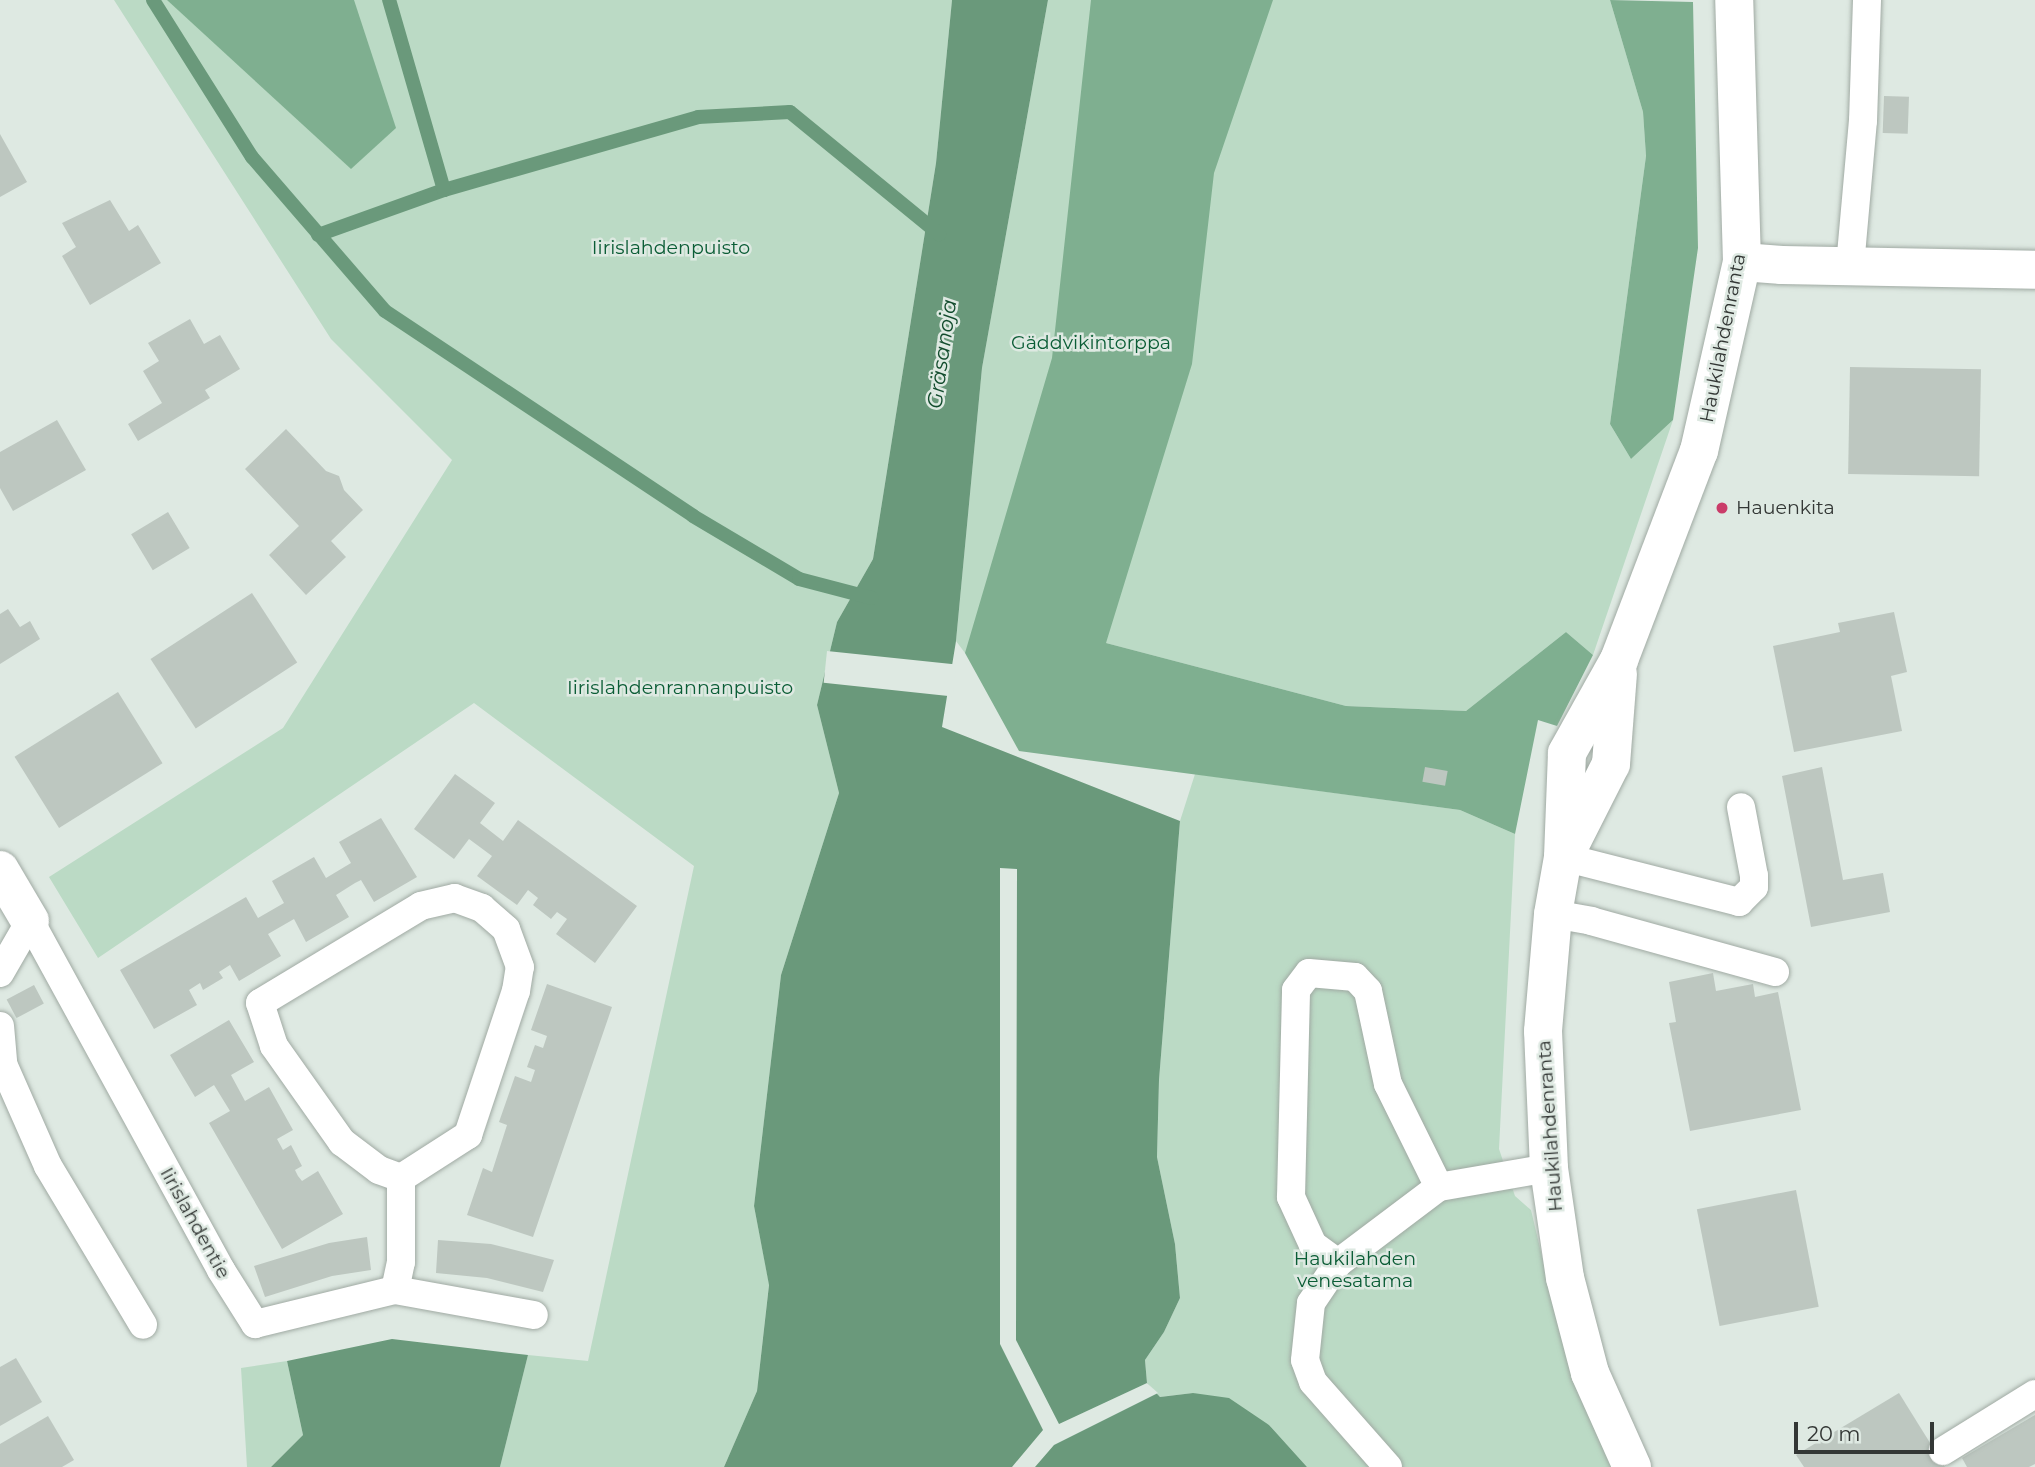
<!DOCTYPE html>
<meta charset="utf-8">
<style>
body{margin:0}
#map{position:relative;width:2035px;height:1467px;overflow:hidden;background:#dee9e2;font-family:Montserrat,sans-serif}
div>[style]{position:absolute}
.green>*{inset:0;background:#bbdac5}
.forest>*{inset:0;background:#7faf90}
.water>*{inset:0;background:#6a997b}
.pier>*{inset:0;background:#dee9e2;transform-origin:0 0}
.stream>*{height:14px;margin:-7px;padding:0 7px;transform-origin:7px;border-radius:7px;background:#6a997b}
.building>*{inset:0;background:#bdc7c0;transform-origin:0 0}
.roads{filter:drop-shadow(0 0 2px #a0aaa3) drop-shadow(0 0 2px #a0aaa3)}
.service>*{height:28px;margin:-14px;padding:0 14px;transform-origin:14px;border-radius:14px;background:#fff}
.minor>*{height:38px;margin:-19px;padding:0 19px;transform-origin:19px;border-radius:19px;background:#fff}
.tertiary>*{height:38px;margin:-19px;padding:0 19px;transform-origin:19px;border-radius:19px;background:#fff}
.dots>*{width:19px;height:19px;translate:-50% -50%;box-sizing:border-box;border:4px solid #dee9e2;border-radius:50%}
span{translate:-50% -50%;white-space:nowrap;text-align:center;line-height:1.15;-webkit-text-stroke:5px #dee9e2;paint-order:stroke}
.park-label{font-size:19px;color:#0b5d36}
.street-label{font-size:19px;color:#333735}
.poi-label{font-size:19px;color:#333735}
.left{translate:0 -50%;text-align:left}
.water-label{font-size:21px;color:#124c2d;font-style:italic}
.scale{position:absolute;left:1794px;top:1422px;width:140px;height:32px;box-sizing:border-box;border:4px solid #333735;border-top:0;padding-left:9px;font-size:21px;line-height:24px;white-space:nowrap;color:#333735;-webkit-text-stroke:5px #dee9e2;paint-order:stroke}
</style>
<div id="map">
<div class="green">
<i style="clip-path:polygon(114px 0,952px 0,936px 163px,873px 559px,837px 622px,817px 705px,839px 793px,781px 975px,754px 1206px,769px 1284px,757px 1391px,724px 1467px,500px 1467px,528px 1355px,588px 1361px,694px 866px,474px 703px,98px 958px,49px 877px,283px 728px,452px 460px,331px 339px)"></i>
<i style="clip-path:polygon(1048px 0,1610px 0,1643px 112px,1646px 156px,1610px 424px,1631px 459px,1673px 420px,1593px 655px,1566px 632px,1466px 711px,1346px 706px,1106px 643px,965px 653px,956px 641px,982px 368px)"></i>
<i style="clip-path:polygon(1195px 774px,1460px 810px,1515px 834px,1499px 1149px,1515px 1196px,1531px 1210px,1561px 1337px,1613px 1467px,1307px 1467px,1269px 1425px,1193px 1393px,1160px 1397px,1147px 1383px,1145px 1360px,1164px 1332px,1180px 1298px,1175px 1244px,1157px 1157px,1159px 1080px,1180px 821px)"></i>
<i style="clip-path:polygon(287px 1361px,303px 1435px,271px 1467px,247px 1467px,241px 1368px)"></i>
</div>
<div class="forest">
<i style="clip-path:polygon(167px 0,354px 0,396px 128px,351px 169px)"></i>
<i style="clip-path:polygon(1091px 0,1273px 0,1214px 173px,1192px 364px,1106px 643px,1346px 706px,1466px 711px,1566px 632px,1593px 655px,1557px 726px,1538px 720px,1515px 834px,1460px 810px,1019px 751px,965px 653px,1052px 358px)"></i>
<i style="clip-path:polygon(1610px 0,1693px 2px,1698px 248px,1673px 420px,1631px 459px,1610px 424px,1646px 156px,1643px 112px)"></i>
</div>
<div class="water">
<i style="clip-path:polygon(952px 0,1048px 0,982px 368px,956px 641px,942px 727px,1180px 821px,1159px 1080px,1157px 1157px,1175px 1244px,1180px 1298px,1164px 1332px,1145px 1360px,1147px 1383px,1160px 1397px,1193px 1393px,1229px 1398px,1269px 1425px,1307px 1467px,724px 1467px,757px 1391px,769px 1285px,754px 1206px,781px 975px,839px 793px,817px 705px,837px 622px,873px 559px,936px 163px)"></i>
<i style="clip-path:polygon(392px 1339px,528px 1355px,500px 1467px,271px 1467px,303px 1435px,287px 1361px)"></i>
</div>
<div class="pier">
<i style="left:827px;top:651px;width:130px;height:32px;rotate:6deg"></i>
<i style="clip-path:polygon(1000px 868px,1017px 869px,1016px 1340px,1059px 1424px,1147px 1383px,1158px 1393px,1054px 1445px,1035px 1467px,1012px 1467px,1043px 1430px,1000px 1344px)"></i>
</div>
<div class="stream">
<i style="left:153px;top:0;width:186px;rotate:57.8deg"></i>
<i style="left:252px;top:157px;width:203px;rotate:49.2deg"></i>
<i style="left:385px;top:311px;width:370px;rotate:33.6deg"></i>
<i style="left:693px;top:516px;width:123px;rotate:30.7deg"></i>
<i style="left:799px;top:579px;width:75px;rotate:14.6deg"></i>
<i style="left:444px;top:190px;width:264px;rotate:-16deg"></i>
<i style="left:698px;top:117px;width:92px;rotate:-3.1deg"></i>
<i style="left:790px;top:112px;width:193px;rotate:39.3deg"></i>
<i style="left:318px;top:235px;width:134px;rotate:-19.7deg"></i>
<i style="left:444px;top:190px;width:198px;rotate:-106.1deg"></i>
</div>
<div class="building">
<i style="left:1884px;top:96px;width:25px;height:37px;rotate:2deg"></i>
<i style="clip-path:polygon(0 134px,27px 182px,0 197px)"></i>
<i style="clip-path:polygon(110px 200px,129px 231px,138px 225px,161px 263px,90px 305px,62px 256px,76px 247px,62px 223px)"></i>
<i style="clip-path:polygon(190px 319px,204px 344px,220px 335px,240px 369px,205px 390px,210px 398px,138px 441px,128px 424px,162px 403px,143px 371px,159px 361px,148px 343px)"></i>
<i style="left:1850px;top:367px;width:131px;height:107px;rotate:1deg"></i>
<i style="clip-path:polygon(57px 420px,86px 470px,13px 511px,0 488px,0 452px)"></i>
<i style="clip-path:polygon(286px 429px,326px 471px,339px 476px,344px 490px,363px 510px,331px 541px,346px 557px,306px 595px,269px 555px,299px 526px,245px 469px)"></i>
<i style="left:168px;top:512px;width:42px;height:43px;rotate:59deg"></i>
<i style="left:252px;top:593px;width:83px;height:121px;rotate:57deg"></i>
<i style="clip-path:polygon(8px 609px,20px 627px,30px 621px,40px 639px,0 664px,0 614px)"></i>
<i style="clip-path:polygon(1894px 612px,1907px 672px,1891px 676px,1902px 731px,1794px 752px,1773px 646px,1840px 632px,1838px 623px)"></i>
<i style="left:118px;top:692px;width:84px;height:122px;rotate:58deg"></i>
<i style="left:1425px;top:767px;width:23px;height:15px;rotate:10deg"></i>
<i style="clip-path:polygon(1822px 767px,1843px 880px,1883px 873px,1890px 912px,1811px 927px,1782px 776px)"></i>
<i style="clip-path:polygon(455px 774px,495px 803px,480px 823px,503px 841px,518px 820px,637px 906px,595px 963px,556px 934px,567px 919px,557px 912px,551px 919px,533px 905px,538px 898px,528px 890px,517px 905px,477px 876px,492px 856px,469px 839px,454px 859px,414px 829px)"></i>
<i style="clip-path:polygon(381px 818px,417px 877px,374px 902px,361px 880px,355px 883px,336px 895px,349px 917px,306px 942px,294px 919px,268px 934px,281px 956px,239px 981px,230px 965px,219px 972px,223px 978px,203px 990px,200px 983px,189px 990px,197px 1005px,154px 1029px,120px 970px,246px 897px,258px 918px,284px 903px,272px 881px,314px 857px,326px 878px,351px 863px,339px 842px)"></i>
<i style="clip-path:polygon(1713px 973px,1716px 991px,1753px 984px,1755px 997px,1778px 992px,1801px 1110px,1690px 1131px,1669px 1023px,1676px 1022px,1669px 982px)"></i>
<i style="clip-path:polygon(547px 984px,612px 1007px,533px 1237px,467px 1215px,483px 1168px,492px 1172px,507px 1125px,499px 1122px,515px 1076px,531px 1082px,535px 1070px,527px 1067px,535px 1045px,543px 1048px,547px 1036px,531px 1030px)"></i>
<i style="left:34px;top:985px;width:21px;height:31px;rotate:62deg"></i>
<i style="clip-path:polygon(229px 1020px,254px 1062px,231px 1075px,245px 1101px,269px 1087px,293px 1130px,277px 1139px,283px 1150px,291px 1145px,302px 1166px,295px 1170px,298px 1176px,302px 1181px,318px 1171px,343px 1214px,282px 1249px,209px 1123px,230px 1111px,214px 1085px,195px 1097px,170px 1055px)"></i>
<i style="left:1796px;top:1190px;width:119px;height:101px;rotate:79deg"></i>
<i style="clip-path:polygon(367px 1237px,371px 1270px,332px 1276px,265px 1297px,254px 1266px,329px 1243px)"></i>
<i style="clip-path:polygon(438px 1240px,491px 1244px,554px 1260px,543px 1292px,487px 1278px,436px 1273px)"></i>
<i style="clip-path:polygon(16px 1358px,42px 1402px,0 1426px,0 1367px)"></i>
<i style="clip-path:polygon(1899px 1393px,1945px 1467px,1804px 1467px,1796px 1455px)"></i>
<i style="clip-path:polygon(2035px 1415px,2035px 1464px,2029px 1467px,1967px 1467px,1962px 1458px)"></i>
<i style="clip-path:polygon(48px 1416px,74px 1460px,62px 1467px,0 1467px,0 1444px)"></i>
</div>
<div class="roads">
<div class="service">
<i style="left:1850px;top:266px;width:146px;rotate:-84.9deg"></i>
<i style="left:1863px;top:121px;width:121px;rotate:-88.1deg"></i>
<i style="left:1563px;top:857px;width:182px;rotate:14.3deg"></i>
<i style="left:1739px;top:902px;width:21px;rotate:-45deg"></i>
<i style="left:1754px;top:887px;width:11px;rotate:-90deg"></i>
<i style="left:1754px;top:876px;width:70px;rotate:-100.7deg"></i>
<i style="left:1553px;top:914px;width:39px;rotate:10deg"></i>
<i style="left:1591px;top:921px;width:191px;rotate:15.5deg"></i>
<i style="left:30px;top:921px;width:398px;rotate:61.3deg"></i>
<i style="left:221px;top:1270px;width:64px;rotate:57.8deg"></i>
<i style="left:255px;top:1324px;width:144px;rotate:-13.7deg"></i>
<i style="left:395px;top:1290px;width:141px;rotate:10.2deg"></i>
<i style="left:0;top:973px;width:60px;rotate:-60deg"></i>
<i style="left:0;top:1026px;width:38px;rotate:85deg"></i>
<i style="left:3px;top:1064px;width:111px;rotate:66.2deg"></i>
<i style="left:48px;top:1166px;width:185px;rotate:59.1deg"></i>
<i style="left:1338px;top:1263px;width:31px;rotate:-144deg"></i>
<i style="left:1313px;top:1245px;width:53px;rotate:-114.6deg"></i>
<i style="left:1291px;top:1197px;width:207px;rotate:-88.6deg"></i>
<i style="left:1296px;top:990px;width:21px;rotate:-53deg"></i>
<i style="left:1309px;top:973px;width:46px;rotate:5deg"></i>
<i style="left:1355px;top:977px;width:19px;rotate:47deg"></i>
<i style="left:1368px;top:991px;width:95px;rotate:77.9deg"></i>
<i style="left:1388px;top:1084px;width:115px;rotate:63.7deg"></i>
<i style="left:395px;top:1290px;width:29px;rotate:-78deg"></i>
<i style="left:401px;top:1262px;width:84px;rotate:-90deg"></i>
<i style="left:401px;top:1178px;width:80px;rotate:-32.7deg"></i>
<i style="left:468px;top:1135px;width:152px;rotate:-71.6deg"></i>
<i style="left:516px;top:991px;width:24px;rotate:-81deg"></i>
<i style="left:520px;top:967px;width:40px;rotate:-110.2deg"></i>
<i style="left:506px;top:929px;width:32px;rotate:-139deg"></i>
<i style="left:482px;top:908px;width:29px;rotate:-160deg"></i>
<i style="left:455px;top:898px;width:35px;rotate:167deg"></i>
<i style="left:421px;top:906px;width:188px;rotate:148.9deg"></i>
<i style="left:260px;top:1003px;width:45px;rotate:72deg"></i>
<i style="left:274px;top:1046px;width:118px;rotate:54.7deg"></i>
<i style="left:342px;top:1142px;width:46px;rotate:37.1deg"></i>
<i style="left:379px;top:1170px;width:23px;rotate:20deg"></i>
<i style="left:1943px;top:1451px;width:108px;rotate:-31.8deg"></i>
<i style="left:1388px;top:1467px;width:113px;rotate:-131.4deg"></i>
<i style="left:1313px;top:1382px;width:23px;rotate:-110deg"></i>
<i style="left:1305px;top:1360px;width:57px;rotate:-84deg"></i>
<i style="left:1311px;top:1303px;width:48px;rotate:-56deg"></i>
<i style="left:1338px;top:1263px;width:126px;rotate:-37deg"></i>
<i style="left:1439px;top:1187px;width:112px;rotate:-9.8deg"></i>
</div>
<div class="minor">
<i style="left:1742px;top:262px;width:40px;rotate:4.3deg"></i>
<i style="left:1782px;top:265px;width:253px;rotate:1.1deg"></i>
<i style="left:0;top:870px;width:59px;rotate:59.5deg"></i>
</div>
<div class="tertiary">
<i style="left:1569px;top:847px;width:93px;rotate:-63.2deg"></i>
<i style="left:1611px;top:764px;width:91px;rotate:-85.6deg"></i>
<i style="left:1632px;top:1467px;width:103px;rotate:-114.1deg"></i>
<i style="left:1590px;top:1373px;width:98px;rotate:-104.7deg"></i>
<i style="left:1565px;top:1278px;width:111px;rotate:-98.3deg"></i>
<i style="left:1549px;top:1168px;width:137px;rotate:-92.5deg"></i>
<i style="left:1543px;top:1031px;width:117px;rotate:-85.1deg"></i>
<i style="left:1553px;top:914px;width:58px;rotate:-80deg"></i>
<i style="left:1563px;top:857px;width:104px;rotate:-87.8deg"></i>
<i style="left:1567px;top:753px;width:107px;rotate:-60.8deg"></i>
<i style="left:1619px;top:660px;width:224px;rotate:-69.1deg"></i>
<i style="left:1699px;top:451px;width:194px;rotate:-77.2deg"></i>
<i style="left:1742px;top:262px;width:262px;rotate:-91.7deg"></i>
</div>
</div>
<div class="dots">
<i style="left:1722px;top:508px;background:#ca3c69"></i>
</div>
<div class="park-label">
<span style="left:671px;top:248px">Iirislahdenpuisto</span>
<span style="left:1091px;top:343px">Gäddvikintorppa</span>
<span style="left:680px;top:688px">Iirislahdenrannanpuisto</span>
<span style="left:1355px;top:1270px">Haukilahden<br>venesatama</span>
</div>
<div class="street-label">
<span style="left:1723px;top:338px;rotate:-79deg">Haukilahdenranta</span>
<span style="left:1550px;top:1126px;rotate:-94deg">Haukilahdenranta</span>
<span style="left:195px;top:1223px;rotate:61deg">Iirislahdentie</span>
</div>
<div class="poi-label">
<span class="left" style="left:1736px;top:508px">Hauenkita</span>
</div>
<div class="water-label">
<span style="left:942px;top:354px;rotate:-82deg">Gräsanoja</span>
</div>
<div class="scale">20 m</div>
</div>
